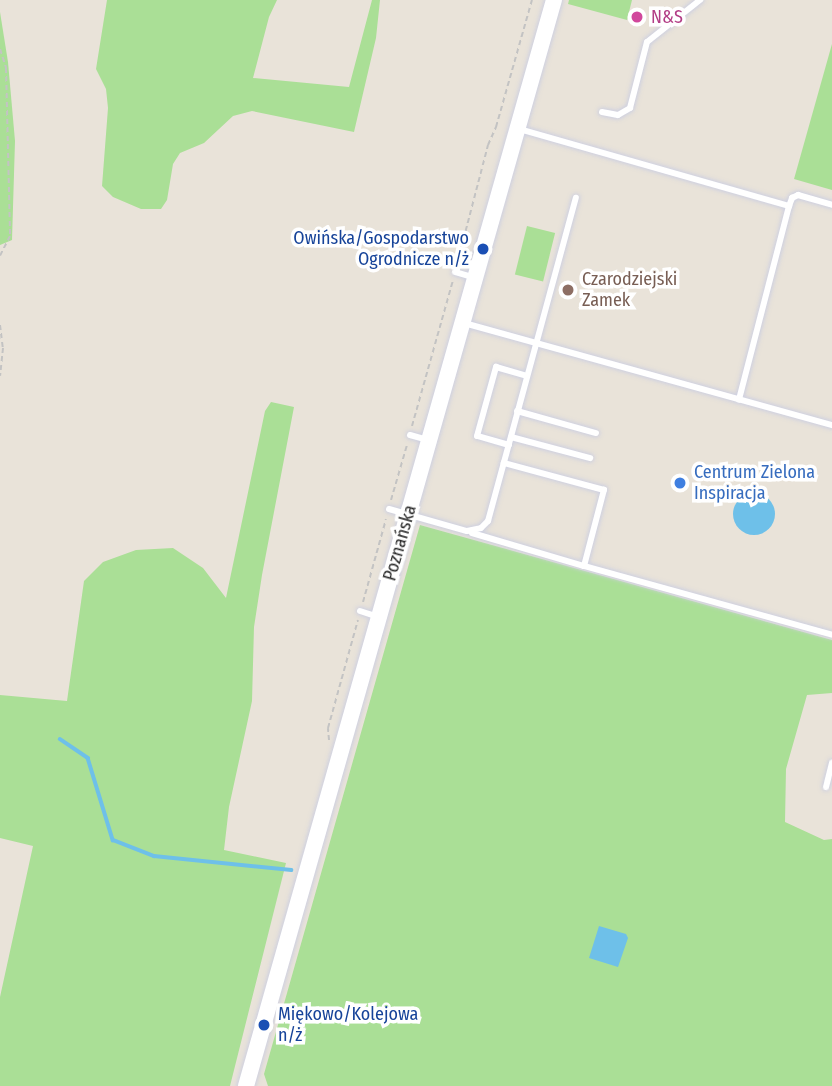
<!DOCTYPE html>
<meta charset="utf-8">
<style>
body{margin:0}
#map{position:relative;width:832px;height:1086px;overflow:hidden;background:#e9e3d9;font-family:"Fira Sans Condensed",sans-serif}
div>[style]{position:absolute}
.green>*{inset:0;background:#aadf96;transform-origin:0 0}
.water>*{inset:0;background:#6ec0e9}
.round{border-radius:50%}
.stream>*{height:3.5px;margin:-1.75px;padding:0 1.75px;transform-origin:1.75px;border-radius:1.75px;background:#6ec0e9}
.path>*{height:2px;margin-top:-1px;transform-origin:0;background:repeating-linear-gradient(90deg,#c3c3c3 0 5px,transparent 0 8.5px)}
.roads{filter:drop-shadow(0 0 2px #ced0e0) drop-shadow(0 0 2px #ced0e0)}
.lane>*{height:6px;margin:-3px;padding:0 3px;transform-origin:3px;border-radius:3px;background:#fff}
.secondary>*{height:16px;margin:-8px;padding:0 8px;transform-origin:8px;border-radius:8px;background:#fff}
.dots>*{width:19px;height:19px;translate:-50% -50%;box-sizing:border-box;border:4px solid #fff;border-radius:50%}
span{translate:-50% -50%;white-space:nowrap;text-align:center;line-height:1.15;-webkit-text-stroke:7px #fff;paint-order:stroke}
.hotel-label{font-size:18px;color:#b23c85}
.left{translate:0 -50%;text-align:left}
.transit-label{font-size:18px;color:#164399}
.right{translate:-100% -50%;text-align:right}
.education-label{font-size:18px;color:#785e54}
.shop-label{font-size:18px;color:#366cbe}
.street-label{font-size:18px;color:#272727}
</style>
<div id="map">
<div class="green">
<i style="clip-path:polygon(107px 0,277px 0,269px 17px,253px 78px,349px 87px,372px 0,380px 0,376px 38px,354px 132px,252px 111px,233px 116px,204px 143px,180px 153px,173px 164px,167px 200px,161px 209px,141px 209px,113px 197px,102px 186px,108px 108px,106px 89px,96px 69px)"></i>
<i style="clip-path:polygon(569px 0,632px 0,627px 20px,568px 4px)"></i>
<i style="clip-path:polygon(0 12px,8px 62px,15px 141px,12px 240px,0 245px)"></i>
<i style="clip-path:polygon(832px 44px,832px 190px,794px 179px)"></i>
<i style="left:527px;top:226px;width:29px;height:50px;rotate:14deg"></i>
<i style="clip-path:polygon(271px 402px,294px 407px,262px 575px,254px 627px,252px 701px,229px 807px,224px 850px,286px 863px,230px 1086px,0 1086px,0 997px,33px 846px,0 838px,0 695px,67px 701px,84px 581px,103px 562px,136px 550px,173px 548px,203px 568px,226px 598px,265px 411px)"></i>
<i style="clip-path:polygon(420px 525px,832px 640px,832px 693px,807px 695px,786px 769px,785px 822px,824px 840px,832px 839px,832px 1086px,268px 1086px,264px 1074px)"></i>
</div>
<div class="water">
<i class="round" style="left:733px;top:493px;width:42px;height:42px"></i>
<i style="clip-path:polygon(599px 926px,626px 934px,628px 938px,618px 967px,589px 958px)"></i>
</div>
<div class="stream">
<i style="left:60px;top:739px;width:34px;rotate:34deg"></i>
<i style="left:88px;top:758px;width:86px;rotate:73deg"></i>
<i style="left:113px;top:840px;width:44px;rotate:21.3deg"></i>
<i style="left:154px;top:856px;width:138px;rotate:5.8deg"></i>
</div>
<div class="path">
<i style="left:0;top:49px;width:20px;rotate:72deg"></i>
<i style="left:6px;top:68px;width:168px;rotate:88.6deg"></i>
<i style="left:10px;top:236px;width:22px;rotate:117deg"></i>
<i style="left:457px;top:264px;width:123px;rotate:-75.4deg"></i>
<i style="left:488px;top:145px;width:20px;rotate:-66deg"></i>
<i style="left:496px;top:127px;width:132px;rotate:-74.2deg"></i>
<i style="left:0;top:325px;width:23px;rotate:83deg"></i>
<i style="left:3px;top:348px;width:28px;rotate:96deg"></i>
<i style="left:412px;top:426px;width:152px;rotate:-74.3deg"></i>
<i style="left:391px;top:500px;width:57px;rotate:-73.8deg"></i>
<i style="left:363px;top:602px;width:86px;rotate:-74.5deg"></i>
<i style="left:329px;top:740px;width:12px;rotate:-95deg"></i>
<i style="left:328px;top:728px;width:112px;rotate:-74.5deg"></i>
</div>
<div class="roads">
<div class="lane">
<i style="left:602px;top:112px;width:16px;rotate:11deg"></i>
<i style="left:618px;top:115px;width:14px;rotate:-30deg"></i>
<i style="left:630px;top:108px;width:68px;rotate:-75.6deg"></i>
<i style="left:647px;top:42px;width:68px;rotate:-38.4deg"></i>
<i style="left:519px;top:129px;width:281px;rotate:15.9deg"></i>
<i style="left:789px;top:206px;width:200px;rotate:104.5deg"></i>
<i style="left:789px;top:206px;width:9px;rotate:-69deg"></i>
<i style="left:792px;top:198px;width:7px;rotate:-27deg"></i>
<i style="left:798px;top:195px;width:35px;rotate:16deg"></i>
<i style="left:455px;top:272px;width:19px;rotate:16deg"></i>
<i style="left:464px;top:323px;width:382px;rotate:15.5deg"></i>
<i style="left:517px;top:411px;width:82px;rotate:15.6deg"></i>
<i style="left:410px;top:435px;width:19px;rotate:16deg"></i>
<i style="left:511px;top:437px;width:82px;rotate:14.9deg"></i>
<i style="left:509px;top:445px;width:33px;rotate:-164deg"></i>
<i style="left:477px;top:436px;width:72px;rotate:-74.6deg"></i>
<i style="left:496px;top:367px;width:32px;rotate:16deg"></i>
<i style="left:389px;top:509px;width:81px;rotate:15.8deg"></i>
<i style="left:467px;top:531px;width:14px;rotate:-12deg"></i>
<i style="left:481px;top:528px;width:10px;rotate:-45deg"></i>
<i style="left:488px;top:521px;width:335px;rotate:-74.8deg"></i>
<i style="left:472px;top:533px;width:117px;rotate:16.4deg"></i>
<i style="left:584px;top:566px;width:79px;rotate:-75.3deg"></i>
<i style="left:604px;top:490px;width:104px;rotate:-164.9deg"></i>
<i style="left:584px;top:566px;width:257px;rotate:15.5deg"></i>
<i style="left:360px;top:611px;width:19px;rotate:18deg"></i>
<i style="left:826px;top:787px;width:25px;rotate:-76deg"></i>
</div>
<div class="secondary">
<i style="left:246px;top:1086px;width:1129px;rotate:-74.17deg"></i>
</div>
</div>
<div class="dots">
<i style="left:637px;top:17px;background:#d1479c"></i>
<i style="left:483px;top:249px;background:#1a4fb4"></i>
<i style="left:568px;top:290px;background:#8d6e63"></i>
<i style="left:680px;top:483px;background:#3f7fe0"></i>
<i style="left:264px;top:1025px;background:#1a4fb4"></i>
</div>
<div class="hotel-label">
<span class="left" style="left:651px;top:17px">N&amp;S</span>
</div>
<div class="transit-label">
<span class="right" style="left:469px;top:249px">Owińska/Gospodarstwo<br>Ogrodnicze n/ż</span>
<span class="left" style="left:278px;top:1025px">Miękowo/Kolejowa<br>n/ż</span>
</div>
<div class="education-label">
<span class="left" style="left:582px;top:290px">Czarodziejski<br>Zamek</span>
</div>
<div class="shop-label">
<span class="left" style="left:694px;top:483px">Centrum Zielona<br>Inspiracja</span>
</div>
<div class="street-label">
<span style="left:400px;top:543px;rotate:-74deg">Poznańska</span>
</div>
</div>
